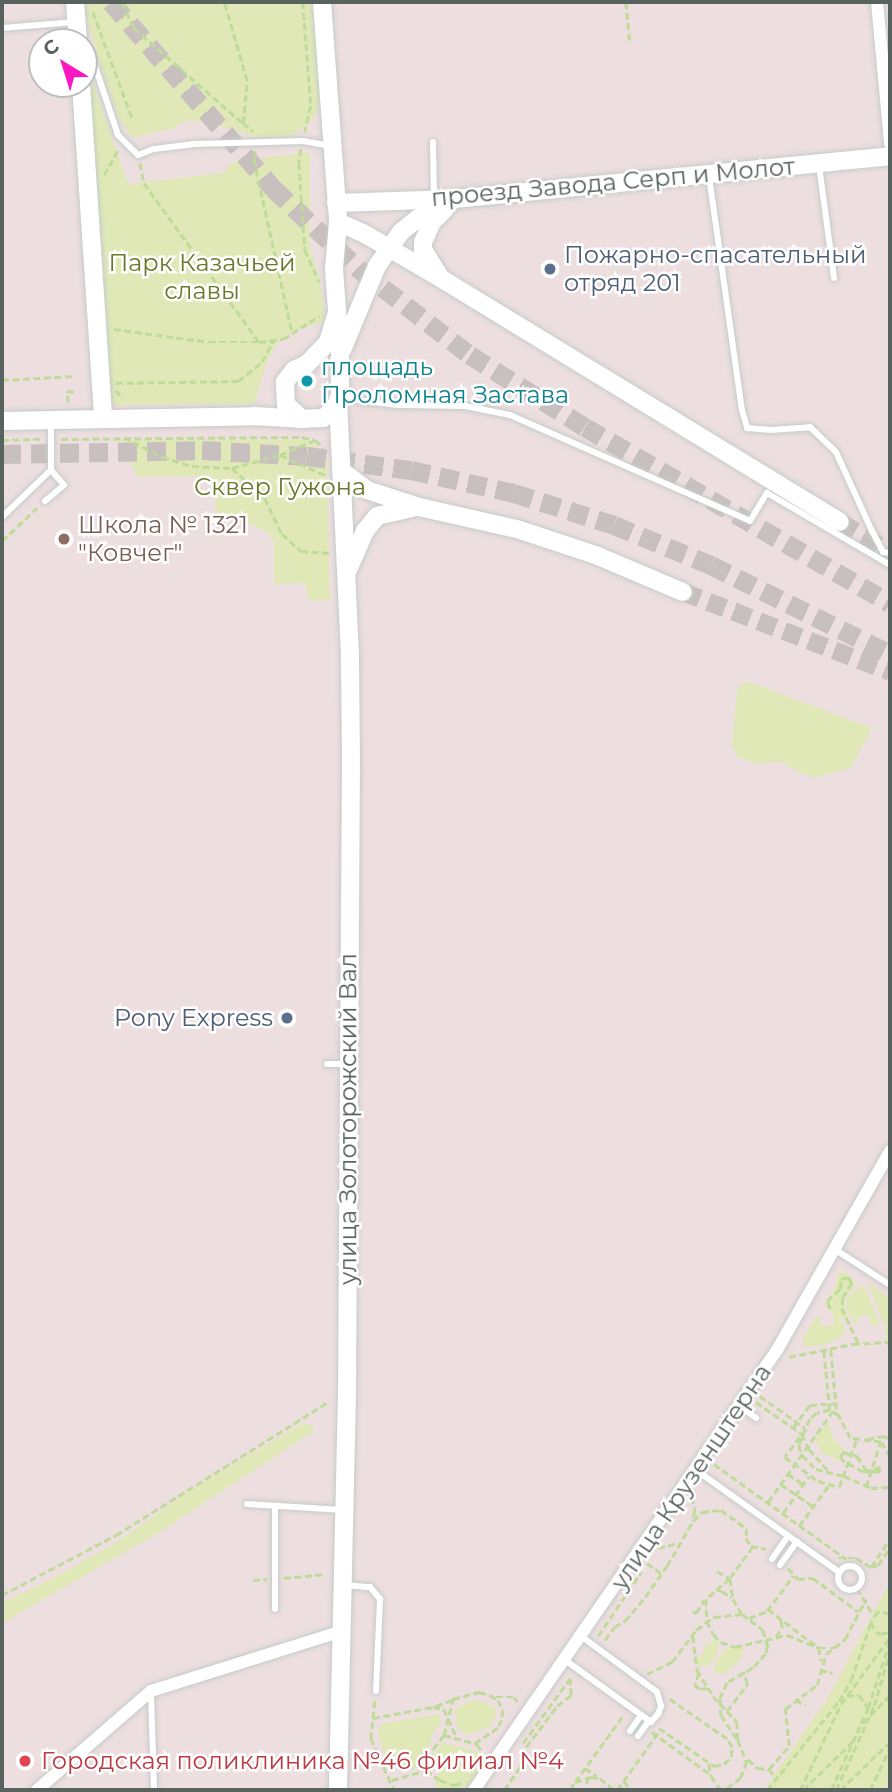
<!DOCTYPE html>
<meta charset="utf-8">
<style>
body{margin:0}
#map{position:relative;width:892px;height:1792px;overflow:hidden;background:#eddedf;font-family:Montserrat,sans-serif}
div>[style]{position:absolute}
.green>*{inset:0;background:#e0e8b8}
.secondary-tunnel>*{height:18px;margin-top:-9px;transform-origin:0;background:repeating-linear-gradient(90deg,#c8bfbf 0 18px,transparent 0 27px)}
.primary-tunnel>*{height:19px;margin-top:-9.5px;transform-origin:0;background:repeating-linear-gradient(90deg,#c8bfbf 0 19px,transparent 0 29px)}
.path>*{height:2.5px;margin-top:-1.25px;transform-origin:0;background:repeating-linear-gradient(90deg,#bfdb9a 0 7px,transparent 0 10.5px)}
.roads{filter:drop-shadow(0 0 2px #c3ccca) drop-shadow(0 0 2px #c3ccca)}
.lane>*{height:6px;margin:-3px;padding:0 3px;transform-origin:3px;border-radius:3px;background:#fff}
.lane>.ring{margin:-3px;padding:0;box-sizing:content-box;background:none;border:6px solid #fff;border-radius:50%}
.street>*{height:12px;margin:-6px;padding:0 6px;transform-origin:6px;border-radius:6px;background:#fff}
.secondary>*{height:18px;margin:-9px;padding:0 9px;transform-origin:9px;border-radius:9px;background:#fff}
.dots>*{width:19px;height:19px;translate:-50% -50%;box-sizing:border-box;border:4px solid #fff;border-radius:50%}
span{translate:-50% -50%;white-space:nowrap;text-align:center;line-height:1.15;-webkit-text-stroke:5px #fff;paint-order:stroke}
.street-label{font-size:24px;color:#58625f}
.service-label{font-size:24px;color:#4e5e75}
.left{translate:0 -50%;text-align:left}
.right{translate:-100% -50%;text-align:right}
.park-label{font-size:24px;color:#687929}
.culture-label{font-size:24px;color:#0d838f}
.education-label{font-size:24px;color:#785e54}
.health-label{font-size:24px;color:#be3a42}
.frame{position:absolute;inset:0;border:4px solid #58625f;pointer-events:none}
.north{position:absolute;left:28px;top:28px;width:70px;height:70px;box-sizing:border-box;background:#fff;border:2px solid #bcc0bf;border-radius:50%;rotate:322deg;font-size:19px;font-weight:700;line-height:28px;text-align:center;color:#58625f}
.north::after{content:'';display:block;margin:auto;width:24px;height:32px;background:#f918c2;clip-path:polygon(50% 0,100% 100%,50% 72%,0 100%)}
</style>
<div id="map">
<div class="green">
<i style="clip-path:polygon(85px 2px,314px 2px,323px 91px,318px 109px,310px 123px,293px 135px,261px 138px,207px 122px,185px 121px,171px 129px,133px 138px,120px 121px,105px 82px,86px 17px)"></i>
<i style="clip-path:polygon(88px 74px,92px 79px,128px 184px,223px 173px,233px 162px,308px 152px,310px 155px,310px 246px,320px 280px,325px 321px,292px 332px,278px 342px,268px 359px,254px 404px,114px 405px,110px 402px)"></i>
<i style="clip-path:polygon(120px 440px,304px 440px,315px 445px,327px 459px,330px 600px,309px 601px,305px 583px,274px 584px,274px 541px,267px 532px,243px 521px,217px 522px,213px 476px,137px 477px)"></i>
<i style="clip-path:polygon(746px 681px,872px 728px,851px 768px,813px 778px,779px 762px,759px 764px,739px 758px,732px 747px,737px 690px)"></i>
<i style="clip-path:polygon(839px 1272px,844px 1272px,855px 1280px,854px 1287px,843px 1300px,849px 1318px,838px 1319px,844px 1325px,845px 1334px,825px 1345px,804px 1347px,802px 1340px,816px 1317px,820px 1316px,821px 1326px,834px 1325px,833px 1314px,824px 1304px,834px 1289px)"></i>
<i style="clip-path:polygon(867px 1282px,890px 1298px,890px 1345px,885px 1345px,886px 1329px)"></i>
<i style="clip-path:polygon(863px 1285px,866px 1289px,880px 1325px,871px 1326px,869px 1315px,858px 1317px,858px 1324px,855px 1324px,847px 1309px,846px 1298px)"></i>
<i style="clip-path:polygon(828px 1422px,833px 1438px,845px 1450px,838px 1453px,840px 1461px,822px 1453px,815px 1439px)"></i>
<i style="clip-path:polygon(303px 1423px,312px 1425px,314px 1431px,155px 1535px,2px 1623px,2px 1603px,51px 1579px,117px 1542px,190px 1491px)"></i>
<i style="clip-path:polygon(890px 1582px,890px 1780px,883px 1790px,764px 1790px,829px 1696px)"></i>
<i style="clip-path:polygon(714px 1640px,719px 1642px,716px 1657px,707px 1666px,698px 1666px,696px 1658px,703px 1654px,706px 1644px)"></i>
<i style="clip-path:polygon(745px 1648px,736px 1666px,730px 1664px,730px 1670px,724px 1674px,714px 1673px,715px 1663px,725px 1649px)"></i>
<i style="clip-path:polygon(475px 1700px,490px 1704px,496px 1709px,496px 1715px,490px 1727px,467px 1735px,457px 1728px,455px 1711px,459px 1706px)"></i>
<i style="clip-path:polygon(440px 1714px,441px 1724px,433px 1733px,426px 1759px,420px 1767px,413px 1770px,387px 1762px,377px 1730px,384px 1723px)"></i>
<i style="clip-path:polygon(443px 1742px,478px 1752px,480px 1763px,476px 1770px,481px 1775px,476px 1782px,453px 1790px,437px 1788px,435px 1782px,439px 1773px,433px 1767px,434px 1754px)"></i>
</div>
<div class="secondary-tunnel">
<i style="left:840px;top:522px;width:58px;rotate:31deg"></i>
<i style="left:683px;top:592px;width:222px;rotate:21.1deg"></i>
</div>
<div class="primary-tunnel">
<i style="left:111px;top:2px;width:247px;rotate:48.9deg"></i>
<i style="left:273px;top:188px;width:120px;rotate:43.3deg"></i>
<i style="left:360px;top:270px;width:139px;rotate:37.7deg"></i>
<i style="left:470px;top:355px;width:136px;rotate:32.1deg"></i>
<i style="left:585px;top:427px;width:352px;rotate:30deg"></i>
<i style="left:2px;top:454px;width:200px;rotate:-1.1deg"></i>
<i style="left:202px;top:450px;width:105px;rotate:3.3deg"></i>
<i style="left:307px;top:456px;width:105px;rotate:7.7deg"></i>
<i style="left:411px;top:470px;width:106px;rotate:12.6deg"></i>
<i style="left:514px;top:493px;width:105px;rotate:17.7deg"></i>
<i style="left:614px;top:525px;width:105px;rotate:22.4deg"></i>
<i style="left:711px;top:565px;width:200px;rotate:26.4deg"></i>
</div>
<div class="path">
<i style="left:122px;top:2px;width:29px;rotate:65deg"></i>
<i style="left:134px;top:28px;width:145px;rotate:41.1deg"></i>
<i style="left:243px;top:123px;width:42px;rotate:-84.6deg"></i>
<i style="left:247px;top:81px;width:82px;rotate:-106.2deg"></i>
<i style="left:303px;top:2px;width:104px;rotate:85.6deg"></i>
<i style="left:311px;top:106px;width:27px;rotate:103deg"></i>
<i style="left:626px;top:2px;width:40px;rotate:84.3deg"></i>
<i style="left:93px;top:12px;width:115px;rotate:69.7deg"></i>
<i style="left:243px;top:123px;width:13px;rotate:39deg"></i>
<i style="left:301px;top:149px;width:14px;rotate:98deg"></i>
<i style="left:299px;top:163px;width:87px;rotate:86.1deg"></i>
<i style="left:305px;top:250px;width:35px;rotate:66deg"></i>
<i style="left:256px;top:151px;width:8px;rotate:104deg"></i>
<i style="left:254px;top:159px;width:177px;rotate:77.6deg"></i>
<i style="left:140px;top:163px;width:20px;rotate:79deg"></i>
<i style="left:144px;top:183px;width:196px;rotate:54.1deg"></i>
<i style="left:104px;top:175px;width:31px;rotate:-61deg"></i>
<i style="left:114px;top:329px;width:96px;rotate:7.8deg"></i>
<i style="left:209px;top:342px;width:50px"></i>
<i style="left:259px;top:342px;width:24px;rotate:-7deg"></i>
<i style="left:283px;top:339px;width:43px;rotate:-32.6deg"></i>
<i style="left:2px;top:380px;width:73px;rotate:-3.1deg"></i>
<i style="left:116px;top:383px;width:122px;rotate:-0.9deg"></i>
<i style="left:238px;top:381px;width:31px;rotate:-38deg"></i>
<i style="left:262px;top:362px;width:26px;rotate:-62deg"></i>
<i style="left:116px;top:390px;width:11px;rotate:52deg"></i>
<i style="left:68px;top:403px;width:12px;rotate:-95deg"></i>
<i style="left:67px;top:391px;width:9px;rotate:6deg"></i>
<i style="left:124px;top:437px;width:43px;rotate:27.8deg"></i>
<i style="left:162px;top:457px;width:31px;rotate:17deg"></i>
<i style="left:192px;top:466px;width:40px;rotate:2.9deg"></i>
<i style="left:232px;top:468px;width:50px;rotate:-15.2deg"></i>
<i style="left:280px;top:455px;width:38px;rotate:-23deg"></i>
<i style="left:61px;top:439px;width:241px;rotate:-0.5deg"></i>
<i style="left:302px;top:437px;width:13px;rotate:13deg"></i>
<i style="left:315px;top:440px;width:12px;rotate:42deg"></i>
<i style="left:2px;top:440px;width:38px;rotate:-2deg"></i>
<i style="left:280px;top:455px;width:49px;rotate:24deg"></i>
<i style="left:232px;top:468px;width:45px;rotate:42.3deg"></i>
<i style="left:265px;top:498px;width:40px;rotate:65deg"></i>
<i style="left:282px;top:534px;width:25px;rotate:42deg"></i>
<i style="left:301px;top:551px;width:30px;rotate:4deg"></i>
<i style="left:2px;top:541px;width:48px;rotate:-43.3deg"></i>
<i style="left:830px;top:1309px;width:9px;rotate:-111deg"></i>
<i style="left:827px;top:1301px;width:18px;rotate:-43deg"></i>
<i style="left:840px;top:1289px;width:10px;rotate:-84deg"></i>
<i style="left:841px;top:1279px;width:7px;rotate:-16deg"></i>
<i style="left:848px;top:1277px;width:7px;rotate:56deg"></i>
<i style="left:852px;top:1283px;width:17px;rotate:121deg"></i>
<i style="left:843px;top:1298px;width:10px;rotate:96deg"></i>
<i style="left:842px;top:1308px;width:40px;rotate:65deg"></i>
<i style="left:831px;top:1350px;width:62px;rotate:84.5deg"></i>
<i style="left:824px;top:1351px;width:59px;rotate:84.2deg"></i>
<i style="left:789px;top:1357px;width:65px;rotate:-11.5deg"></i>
<i style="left:853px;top:1344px;width:37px;rotate:-3deg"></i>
<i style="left:760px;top:1396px;width:55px;rotate:35.4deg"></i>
<i style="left:756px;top:1402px;width:56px;rotate:34.8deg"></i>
<i style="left:802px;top:1434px;width:17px;rotate:65deg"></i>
<i style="left:809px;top:1449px;width:28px;rotate:48deg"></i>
<i style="left:793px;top:1428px;width:29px;rotate:-54deg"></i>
<i style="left:810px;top:1405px;width:26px;rotate:-4deg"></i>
<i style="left:800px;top:1437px;width:25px;rotate:127deg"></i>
<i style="left:785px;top:1457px;width:41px;rotate:36deg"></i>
<i style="left:818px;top:1481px;width:22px;rotate:16deg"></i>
<i style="left:839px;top:1487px;width:49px;rotate:-69.7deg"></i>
<i style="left:867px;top:1439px;width:15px;rotate:-11deg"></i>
<i style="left:882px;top:1436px;width:8px;rotate:14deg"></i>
<i style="left:843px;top:1452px;width:15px;rotate:16deg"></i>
<i style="left:857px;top:1456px;width:17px;rotate:57deg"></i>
<i style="left:866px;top:1470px;width:7px;rotate:8deg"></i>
<i style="left:873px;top:1471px;width:8px;rotate:-40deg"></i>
<i style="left:879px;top:1466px;width:6px;rotate:81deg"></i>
<i style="left:880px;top:1472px;width:17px;rotate:180deg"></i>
<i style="left:863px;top:1472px;width:23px;rotate:-151deg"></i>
<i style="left:843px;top:1461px;width:5px;rotate:-127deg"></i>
<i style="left:840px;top:1457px;width:6px;rotate:-59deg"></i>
<i style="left:890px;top:1457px;width:17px;rotate:-121deg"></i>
<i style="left:881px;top:1442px;width:31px;rotate:-173deg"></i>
<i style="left:850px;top:1438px;width:25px;rotate:-117deg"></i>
<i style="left:839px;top:1416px;width:11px;rotate:-146deg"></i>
<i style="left:830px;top:1410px;width:13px;rotate:167deg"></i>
<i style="left:817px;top:1413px;width:9px;rotate:139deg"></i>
<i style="left:810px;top:1419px;width:28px;rotate:113deg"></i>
<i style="left:799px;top:1445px;width:10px;rotate:73deg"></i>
<i style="left:802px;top:1455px;width:20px;rotate:45deg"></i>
<i style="left:816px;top:1469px;width:29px;rotate:14deg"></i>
<i style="left:844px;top:1476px;width:30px;rotate:24deg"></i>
<i style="left:871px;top:1488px;width:19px;rotate:-3deg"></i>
<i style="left:714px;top:1464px;width:163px;rotate:35.7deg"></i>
<i style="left:788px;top:1474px;width:18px;rotate:34deg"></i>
<i style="left:781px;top:1484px;width:38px;rotate:35deg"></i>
<i style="left:866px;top:1487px;width:46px;rotate:-72.3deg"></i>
<i style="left:890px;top:1487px;width:12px;rotate:-90deg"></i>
<i style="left:692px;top:1497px;width:13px;rotate:77deg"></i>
<i style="left:695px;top:1510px;width:11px;rotate:100deg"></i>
<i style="left:768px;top:1502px;width:112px;rotate:-54.5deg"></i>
<i style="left:783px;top:1513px;width:45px;rotate:-54.9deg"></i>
<i style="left:799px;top:1526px;width:51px;rotate:-53.8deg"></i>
<i style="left:753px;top:1547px;width:39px;rotate:126deg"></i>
<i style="left:730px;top:1579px;width:31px;rotate:140deg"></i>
<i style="left:706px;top:1599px;width:22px;rotate:87deg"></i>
<i style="left:707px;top:1621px;width:14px;rotate:65deg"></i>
<i style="left:713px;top:1634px;width:11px;rotate:45deg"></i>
<i style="left:721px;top:1642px;width:15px;rotate:20deg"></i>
<i style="left:735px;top:1647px;width:53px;rotate:-13deg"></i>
<i style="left:787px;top:1635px;width:35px;rotate:22deg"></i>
<i style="left:819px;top:1648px;width:16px"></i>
<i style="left:658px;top:1548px;width:21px;rotate:-14deg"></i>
<i style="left:838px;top:1558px;width:18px"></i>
<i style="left:856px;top:1558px;width:17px;rotate:31deg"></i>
<i style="left:647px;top:1563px;width:19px;rotate:36deg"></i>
<i style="left:871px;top:1567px;width:34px;rotate:-56deg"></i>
<i style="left:871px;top:1567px;width:7px;rotate:-16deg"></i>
<i style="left:878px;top:1565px;width:21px;rotate:-55deg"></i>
<i style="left:788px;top:1568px;width:15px;rotate:48deg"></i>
<i style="left:798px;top:1579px;width:15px;rotate:-4deg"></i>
<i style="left:813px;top:1578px;width:57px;rotate:36.5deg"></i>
<i style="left:717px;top:1571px;width:14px;rotate:30deg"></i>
<i style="left:284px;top:1578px;width:42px;rotate:-5.4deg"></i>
<i style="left:730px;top:1579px;width:20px;rotate:81deg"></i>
<i style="left:733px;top:1599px;width:17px;rotate:59deg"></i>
<i style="left:253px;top:1580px;width:14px;rotate:-4deg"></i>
<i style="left:857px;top:1588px;width:31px;rotate:59deg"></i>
<i style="left:717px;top:1591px;width:5px"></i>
<i style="left:722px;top:1591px;width:12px;rotate:35deg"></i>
<i style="left:2px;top:1595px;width:129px;rotate:-27.8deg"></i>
<i style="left:116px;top:1535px;width:252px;rotate:-32.1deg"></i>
<i style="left:768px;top:1609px;width:64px;rotate:37.4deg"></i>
<i style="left:819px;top:1648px;width:13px;rotate:81deg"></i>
<i style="left:693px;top:1611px;width:4px;rotate:34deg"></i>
<i style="left:696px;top:1613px;width:15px;rotate:-58deg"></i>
<i style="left:890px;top:1613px;width:9px;rotate:-90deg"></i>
<i style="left:890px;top:1614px;width:12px;rotate:-171deg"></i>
<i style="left:878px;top:1612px;width:12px;rotate:125deg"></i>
<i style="left:871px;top:1622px;width:11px;rotate:63deg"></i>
<i style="left:876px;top:1632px;width:5px;rotate:22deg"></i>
<i style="left:881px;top:1634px;width:9px;rotate:-18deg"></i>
<i style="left:749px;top:1618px;width:19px;rotate:-21deg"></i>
<i style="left:767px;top:1611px;width:44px;rotate:-53.4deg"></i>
<i style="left:598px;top:1636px;width:77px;rotate:-56.1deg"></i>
<i style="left:693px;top:1636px;width:34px;rotate:83deg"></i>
<i style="left:697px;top:1670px;width:31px;rotate:58deg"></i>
<i style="left:713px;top:1696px;width:35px;rotate:47deg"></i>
<i style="left:737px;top:1722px;width:18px;rotate:87deg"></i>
<i style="left:776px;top:1637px;width:12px;rotate:-59deg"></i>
<i style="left:782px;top:1627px;width:9px;rotate:-103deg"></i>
<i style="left:605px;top:1640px;width:16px;rotate:-55deg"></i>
<i style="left:614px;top:1627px;width:13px;rotate:-29deg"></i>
<i style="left:625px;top:1621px;width:31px;rotate:-50deg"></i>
<i style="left:645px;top:1597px;width:38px;rotate:-55deg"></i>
<i style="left:667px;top:1566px;width:52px;rotate:-60deg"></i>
<i style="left:693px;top:1521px;width:13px;rotate:-45deg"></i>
<i style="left:702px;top:1512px;width:19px;rotate:-6deg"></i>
<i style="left:721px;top:1510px;width:32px;rotate:36deg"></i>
<i style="left:747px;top:1529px;width:9px;rotate:96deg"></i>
<i style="left:746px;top:1538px;width:9px;rotate:58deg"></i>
<i style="left:751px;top:1546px;width:15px;rotate:11deg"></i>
<i style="left:820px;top:1670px;width:13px;rotate:13deg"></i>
<i style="left:699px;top:1673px;width:13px;rotate:108deg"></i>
<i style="left:695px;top:1685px;width:6px;rotate:39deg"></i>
<i style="left:700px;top:1689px;width:7px;rotate:-8deg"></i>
<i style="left:647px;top:1674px;width:28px;rotate:-26deg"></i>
<i style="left:672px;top:1662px;width:40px;rotate:-53deg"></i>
<i style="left:696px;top:1630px;width:22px;rotate:-36deg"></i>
<i style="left:714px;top:1617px;width:28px;rotate:-6deg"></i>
<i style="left:742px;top:1614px;width:26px;rotate:37deg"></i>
<i style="left:763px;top:1630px;width:17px;rotate:73deg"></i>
<i style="left:768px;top:1646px;width:8px;rotate:104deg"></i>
<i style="left:766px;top:1654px;width:19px;rotate:133deg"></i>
<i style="left:753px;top:1668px;width:30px;rotate:150deg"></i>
<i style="left:727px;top:1683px;width:17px;rotate:114deg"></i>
<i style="left:720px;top:1699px;width:16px;rotate:86deg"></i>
<i style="left:721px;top:1715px;width:30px;rotate:56deg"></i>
<i style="left:738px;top:1740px;width:24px;rotate:68deg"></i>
<i style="left:747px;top:1762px;width:17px;rotate:111deg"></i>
<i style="left:741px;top:1778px;width:20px;rotate:143deg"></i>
<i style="left:847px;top:1696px;width:12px;rotate:-5deg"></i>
<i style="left:859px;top:1695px;width:15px;rotate:53deg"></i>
<i style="left:496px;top:1697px;width:18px"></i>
<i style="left:514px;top:1697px;width:6px;rotate:51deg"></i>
<i style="left:795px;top:1700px;width:12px;rotate:24deg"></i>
<i style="left:375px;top:1701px;width:37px;rotate:96deg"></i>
<i style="left:371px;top:1738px;width:57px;rotate:66.1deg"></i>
<i style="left:436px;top:1706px;width:17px;rotate:-21deg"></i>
<i style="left:557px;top:1706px;width:18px;rotate:-38deg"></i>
<i style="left:571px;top:1695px;width:16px;rotate:-94deg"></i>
<i style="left:727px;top:1711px;width:34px;rotate:-53deg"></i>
<i style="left:747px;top:1684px;width:13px;rotate:-108deg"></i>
<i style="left:373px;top:1718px;width:61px;rotate:-10.4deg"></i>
<i style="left:433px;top:1707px;width:11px;rotate:10deg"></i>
<i style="left:444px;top:1709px;width:30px;rotate:66deg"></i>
<i style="left:863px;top:1723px;width:39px;rotate:-46deg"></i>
<i style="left:659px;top:1728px;width:67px;rotate:34.6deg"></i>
<i style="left:714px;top:1766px;width:10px;rotate:-11deg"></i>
<i style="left:724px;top:1764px;width:10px;rotate:-45deg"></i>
<i style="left:731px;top:1757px;width:10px;rotate:-84deg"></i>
<i style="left:732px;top:1747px;width:9px;rotate:-122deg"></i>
<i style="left:727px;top:1739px;width:72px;rotate:-145.2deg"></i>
<i style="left:652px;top:1732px;width:72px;rotate:35.9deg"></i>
<i style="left:444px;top:1735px;width:37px;rotate:-76deg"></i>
<i style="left:453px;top:1699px;width:27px;rotate:-15deg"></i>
<i style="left:479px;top:1692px;width:11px;rotate:15deg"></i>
<i style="left:490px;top:1695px;width:9px;rotate:32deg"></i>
<i style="left:498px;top:1700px;width:11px;rotate:63deg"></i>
<i style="left:503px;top:1710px;width:10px;rotate:96deg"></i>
<i style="left:502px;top:1720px;width:9px;rotate:117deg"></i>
<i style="left:498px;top:1728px;width:27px;rotate:146deg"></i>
<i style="left:523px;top:1743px;width:82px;rotate:-54deg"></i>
<i style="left:748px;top:1759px;width:13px;rotate:45deg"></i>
<i style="left:757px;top:1768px;width:12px;rotate:5deg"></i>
<i style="left:769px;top:1769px;width:10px;rotate:53deg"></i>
<i style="left:709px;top:1764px;width:12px;rotate:81deg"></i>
<i style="left:711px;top:1776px;width:17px;rotate:54deg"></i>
<i style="left:585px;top:1768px;width:14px;rotate:34deg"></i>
<i style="left:769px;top:1769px;width:30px;rotate:-49deg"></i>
<i style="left:789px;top:1746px;width:37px;rotate:-96deg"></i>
<i style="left:785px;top:1709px;width:40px;rotate:-37deg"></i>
<i style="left:817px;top:1685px;width:32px;rotate:-74deg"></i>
<i style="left:826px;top:1654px;width:24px;rotate:-38deg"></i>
<i style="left:845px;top:1639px;width:45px;rotate:-62.3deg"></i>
<i style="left:426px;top:1770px;width:17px;rotate:36deg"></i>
<i style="left:440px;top:1780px;width:15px;rotate:20deg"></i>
<i style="left:454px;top:1785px;width:9px;rotate:-13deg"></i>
<i style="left:587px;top:1777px;width:13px;rotate:86deg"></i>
<i style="left:392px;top:1780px;width:35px;rotate:-16deg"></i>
<i style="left:426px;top:1770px;width:22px;rotate:-72deg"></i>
<i style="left:433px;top:1749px;width:18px;rotate:-52deg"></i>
<i style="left:444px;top:1735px;width:34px;rotate:15deg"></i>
<i style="left:477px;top:1744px;width:11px;rotate:56deg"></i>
<i style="left:624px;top:1781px;width:11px;rotate:52deg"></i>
<i style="left:575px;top:1782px;width:84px;rotate:-54.2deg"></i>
<i style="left:504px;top:1790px;width:28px;rotate:-55deg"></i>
<i style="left:520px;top:1767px;width:21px;rotate:-73deg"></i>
<i style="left:526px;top:1747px;width:51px;rotate:-52.9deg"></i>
<i style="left:570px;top:1790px;width:9px;rotate:-58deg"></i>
<i style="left:575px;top:1782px;width:17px;rotate:-17deg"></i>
<i style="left:591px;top:1777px;width:9px;rotate:6deg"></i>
<i style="left:600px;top:1778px;width:18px;rotate:41deg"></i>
<i style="left:617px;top:1790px;width:74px;rotate:-54.4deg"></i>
<i style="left:767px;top:1790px;width:114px;rotate:-51deg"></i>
<i style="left:839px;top:1701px;width:24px;rotate:-60deg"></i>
<i style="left:851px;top:1680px;width:61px;rotate:-71deg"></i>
<i style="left:800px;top:1790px;width:95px;rotate:-64.5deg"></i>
<i style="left:841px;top:1704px;width:83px;rotate:-53.8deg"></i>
<i style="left:803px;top:1790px;width:70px;rotate:-44.4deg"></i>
<i style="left:831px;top:1790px;width:90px;rotate:-65.7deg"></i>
<i style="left:868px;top:1708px;width:71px;rotate:-71.8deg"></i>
<i style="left:836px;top:1790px;width:92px;rotate:-65.7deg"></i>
<i style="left:874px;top:1706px;width:56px;rotate:-73.5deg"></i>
<i style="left:840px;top:1790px;width:69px;rotate:-43.8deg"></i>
<i style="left:870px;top:1790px;width:47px;rotate:-64.5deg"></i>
</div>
<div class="roads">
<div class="lane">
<i style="left:2px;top:28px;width:73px;rotate:-4.7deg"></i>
<i style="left:84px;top:48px;width:21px;rotate:59deg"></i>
<i style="left:95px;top:66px;width:73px;rotate:71.6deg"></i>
<i style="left:118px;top:135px;width:28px;rotate:45deg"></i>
<i style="left:138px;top:155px;width:17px;rotate:-21deg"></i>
<i style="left:154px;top:149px;width:39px;rotate:-7deg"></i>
<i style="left:193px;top:144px;width:110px;rotate:-1.6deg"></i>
<i style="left:303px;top:141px;width:27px;rotate:10deg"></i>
<i style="left:433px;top:142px;width:56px;rotate:89deg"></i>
<i style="left:819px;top:165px;width:114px;rotate:82.4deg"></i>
<i style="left:709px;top:176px;width:236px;rotate:82deg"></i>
<i style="left:742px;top:410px;width:19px;rotate:74deg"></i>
<i style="left:747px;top:428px;width:24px;rotate:5deg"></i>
<i style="left:771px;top:430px;width:39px;rotate:-4deg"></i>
<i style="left:810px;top:427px;width:36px;rotate:44deg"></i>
<i style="left:836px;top:452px;width:87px;rotate:65.5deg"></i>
<i style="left:872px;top:531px;width:24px;rotate:62deg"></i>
<i style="left:883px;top:552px;width:7px;rotate:8deg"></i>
<i style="left:342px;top:395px;width:16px;rotate:18deg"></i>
<i style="left:357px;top:400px;width:41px;rotate:7deg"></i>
<i style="left:398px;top:405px;width:67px;rotate:0.9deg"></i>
<i style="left:465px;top:406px;width:46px;rotate:11.3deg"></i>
<i style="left:510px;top:415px;width:262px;rotate:23.8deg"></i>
<i style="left:750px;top:521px;width:33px;rotate:-59deg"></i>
<i style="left:767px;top:493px;width:143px;rotate:30.3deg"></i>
<i style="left:45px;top:501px;width:25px;rotate:-40deg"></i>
<i style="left:64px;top:485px;width:20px;rotate:-131deg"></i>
<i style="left:2px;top:517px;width:68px;rotate:-43.8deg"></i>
<i style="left:51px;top:470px;width:48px;rotate:-90deg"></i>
<i style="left:327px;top:1064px;width:20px"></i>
<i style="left:836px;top:1250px;width:64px;rotate:32.9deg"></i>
<i style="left:739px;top:1406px;width:21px;rotate:35deg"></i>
<i style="left:696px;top:1470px;width:176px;rotate:35.5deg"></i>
<i style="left:247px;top:1504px;width:96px;rotate:3.6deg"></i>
<i style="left:275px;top:1506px;width:103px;rotate:90deg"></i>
<i style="left:772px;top:1559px;width:28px;rotate:-55deg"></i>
<i style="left:780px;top:1565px;width:29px;rotate:-54deg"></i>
<i class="ring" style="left:838px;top:1566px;width:18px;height:18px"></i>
<i style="left:345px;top:1585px;width:25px;rotate:5deg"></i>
<i style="left:370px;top:1587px;width:16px;rotate:50deg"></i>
<i style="left:380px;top:1599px;width:92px;rotate:92.5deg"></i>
<i style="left:565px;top:1660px;width:106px;rotate:35.8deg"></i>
<i style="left:651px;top:1722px;width:11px;rotate:-49deg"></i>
<i style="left:658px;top:1714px;width:9px;rotate:-69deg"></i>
<i style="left:661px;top:1706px;width:15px;rotate:-106deg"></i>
<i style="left:657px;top:1692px;width:93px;rotate:-143.7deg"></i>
<i style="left:151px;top:1693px;width:97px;rotate:88.2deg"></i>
<i style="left:630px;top:1731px;width:19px;rotate:-55deg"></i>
<i style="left:638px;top:1736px;width:19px;rotate:-54deg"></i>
</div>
<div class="street">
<i style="left:877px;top:2px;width:142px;rotate:84.7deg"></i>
<i style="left:37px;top:1790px;width:151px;rotate:-41deg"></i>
<i style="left:151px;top:1691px;width:200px;rotate:-17.4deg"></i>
<i style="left:474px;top:1790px;width:534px;rotate:-55.45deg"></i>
<i style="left:777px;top:1350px;width:229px;rotate:-60.4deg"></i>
</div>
<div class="secondary">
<i style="left:75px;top:2px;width:40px;rotate:85.7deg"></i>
<i style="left:322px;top:2px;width:221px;rotate:85.8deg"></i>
<i style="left:338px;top:222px;width:47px;rotate:94.9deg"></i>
<i style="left:334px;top:269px;width:84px;rotate:85.9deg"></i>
<i style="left:340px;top:353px;width:42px;rotate:90deg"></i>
<i style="left:340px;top:395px;width:14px;rotate:111deg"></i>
<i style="left:335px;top:408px;width:16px;rotate:140deg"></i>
<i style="left:323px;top:418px;width:21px;rotate:177deg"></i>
<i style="left:302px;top:419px;width:22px;rotate:-137deg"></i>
<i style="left:286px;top:404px;width:22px;rotate:-93deg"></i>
<i style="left:285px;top:382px;width:15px;rotate:-53deg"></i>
<i style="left:294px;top:370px;width:14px;rotate:-25deg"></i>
<i style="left:307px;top:364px;width:30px;rotate:-46deg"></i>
<i style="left:328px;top:342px;width:30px;rotate:-73deg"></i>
<i style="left:81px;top:84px;width:335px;rotate:86.2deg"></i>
<i style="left:336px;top:203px;width:118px;rotate:-1.9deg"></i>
<i style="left:454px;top:199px;width:438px;rotate:-5.6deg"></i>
<i style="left:338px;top:222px;width:27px;rotate:24deg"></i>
<i style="left:363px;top:233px;width:91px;rotate:30.2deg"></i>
<i style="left:442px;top:279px;width:466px;rotate:31.4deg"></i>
<i style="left:440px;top:277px;width:32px;rotate:-122deg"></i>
<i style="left:423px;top:250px;width:8px;rotate:-90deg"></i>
<i style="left:423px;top:242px;width:22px;rotate:-66deg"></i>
<i style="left:432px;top:222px;width:18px;rotate:-45deg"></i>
<i style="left:342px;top:350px;width:91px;rotate:-67.4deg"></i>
<i style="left:377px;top:266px;width:42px;rotate:-54.8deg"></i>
<i style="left:401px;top:232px;width:21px;rotate:-39deg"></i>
<i style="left:417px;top:219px;width:39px;rotate:-27deg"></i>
<i style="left:2px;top:421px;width:253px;rotate:-1.1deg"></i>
<i style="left:255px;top:416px;width:47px;rotate:3.7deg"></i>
<i style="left:343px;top:472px;width:30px;rotate:37deg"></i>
<i style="left:367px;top:490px;width:55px;rotate:18.1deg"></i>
<i style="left:419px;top:507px;width:100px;rotate:12.7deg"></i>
<i style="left:517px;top:529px;width:85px;rotate:18.4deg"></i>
<i style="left:598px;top:556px;width:92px;rotate:23deg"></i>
<i style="left:348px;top:570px;width:43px;rotate:-66.4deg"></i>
<i style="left:365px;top:531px;width:19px;rotate:-51deg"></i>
<i style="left:377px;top:516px;width:36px;rotate:-13deg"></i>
<i style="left:338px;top:1790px;width:395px;rotate:-88.7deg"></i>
<i style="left:347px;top:1395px;width:636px;rotate:-89.64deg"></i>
<i style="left:351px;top:759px;width:104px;rotate:-90.6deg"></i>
<i style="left:350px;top:655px;width:253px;rotate:-92.7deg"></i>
</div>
</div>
<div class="dots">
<i style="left:550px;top:269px;background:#5c6f8a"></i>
<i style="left:307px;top:381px;background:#0f9aa8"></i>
<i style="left:64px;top:539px;background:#8d6e63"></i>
<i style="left:287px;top:1018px;background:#5c6f8a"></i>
<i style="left:25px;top:1761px;background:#e0444e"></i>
</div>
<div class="street-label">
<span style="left:613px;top:182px;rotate:-5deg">проезд Завода Серп и Молот</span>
<span style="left:348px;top:1119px;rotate:-90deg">улица Золоторожский Вал</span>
<span style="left:691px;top:1477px;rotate:-56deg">улица Крузенштерна</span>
</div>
<div class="service-label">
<span class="left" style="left:564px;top:269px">Пожарно-спасательный<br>отряд 201</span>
<span class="right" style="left:273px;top:1018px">Pony Express</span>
</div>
<div class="park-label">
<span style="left:202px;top:277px">Парк Казачьей<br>славы</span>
<span style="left:280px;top:487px">Сквер Гужона</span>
</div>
<div class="culture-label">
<span class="left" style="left:321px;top:381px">площадь<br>Проломная Застава</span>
</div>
<div class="education-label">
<span class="left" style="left:78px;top:539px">Школа № 1321<br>"Ковчег"</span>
</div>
<div class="health-label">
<span class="left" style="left:41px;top:1761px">Городская поликлиника №46 филиал №4</span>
</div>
<div class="frame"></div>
<div class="north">С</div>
</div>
